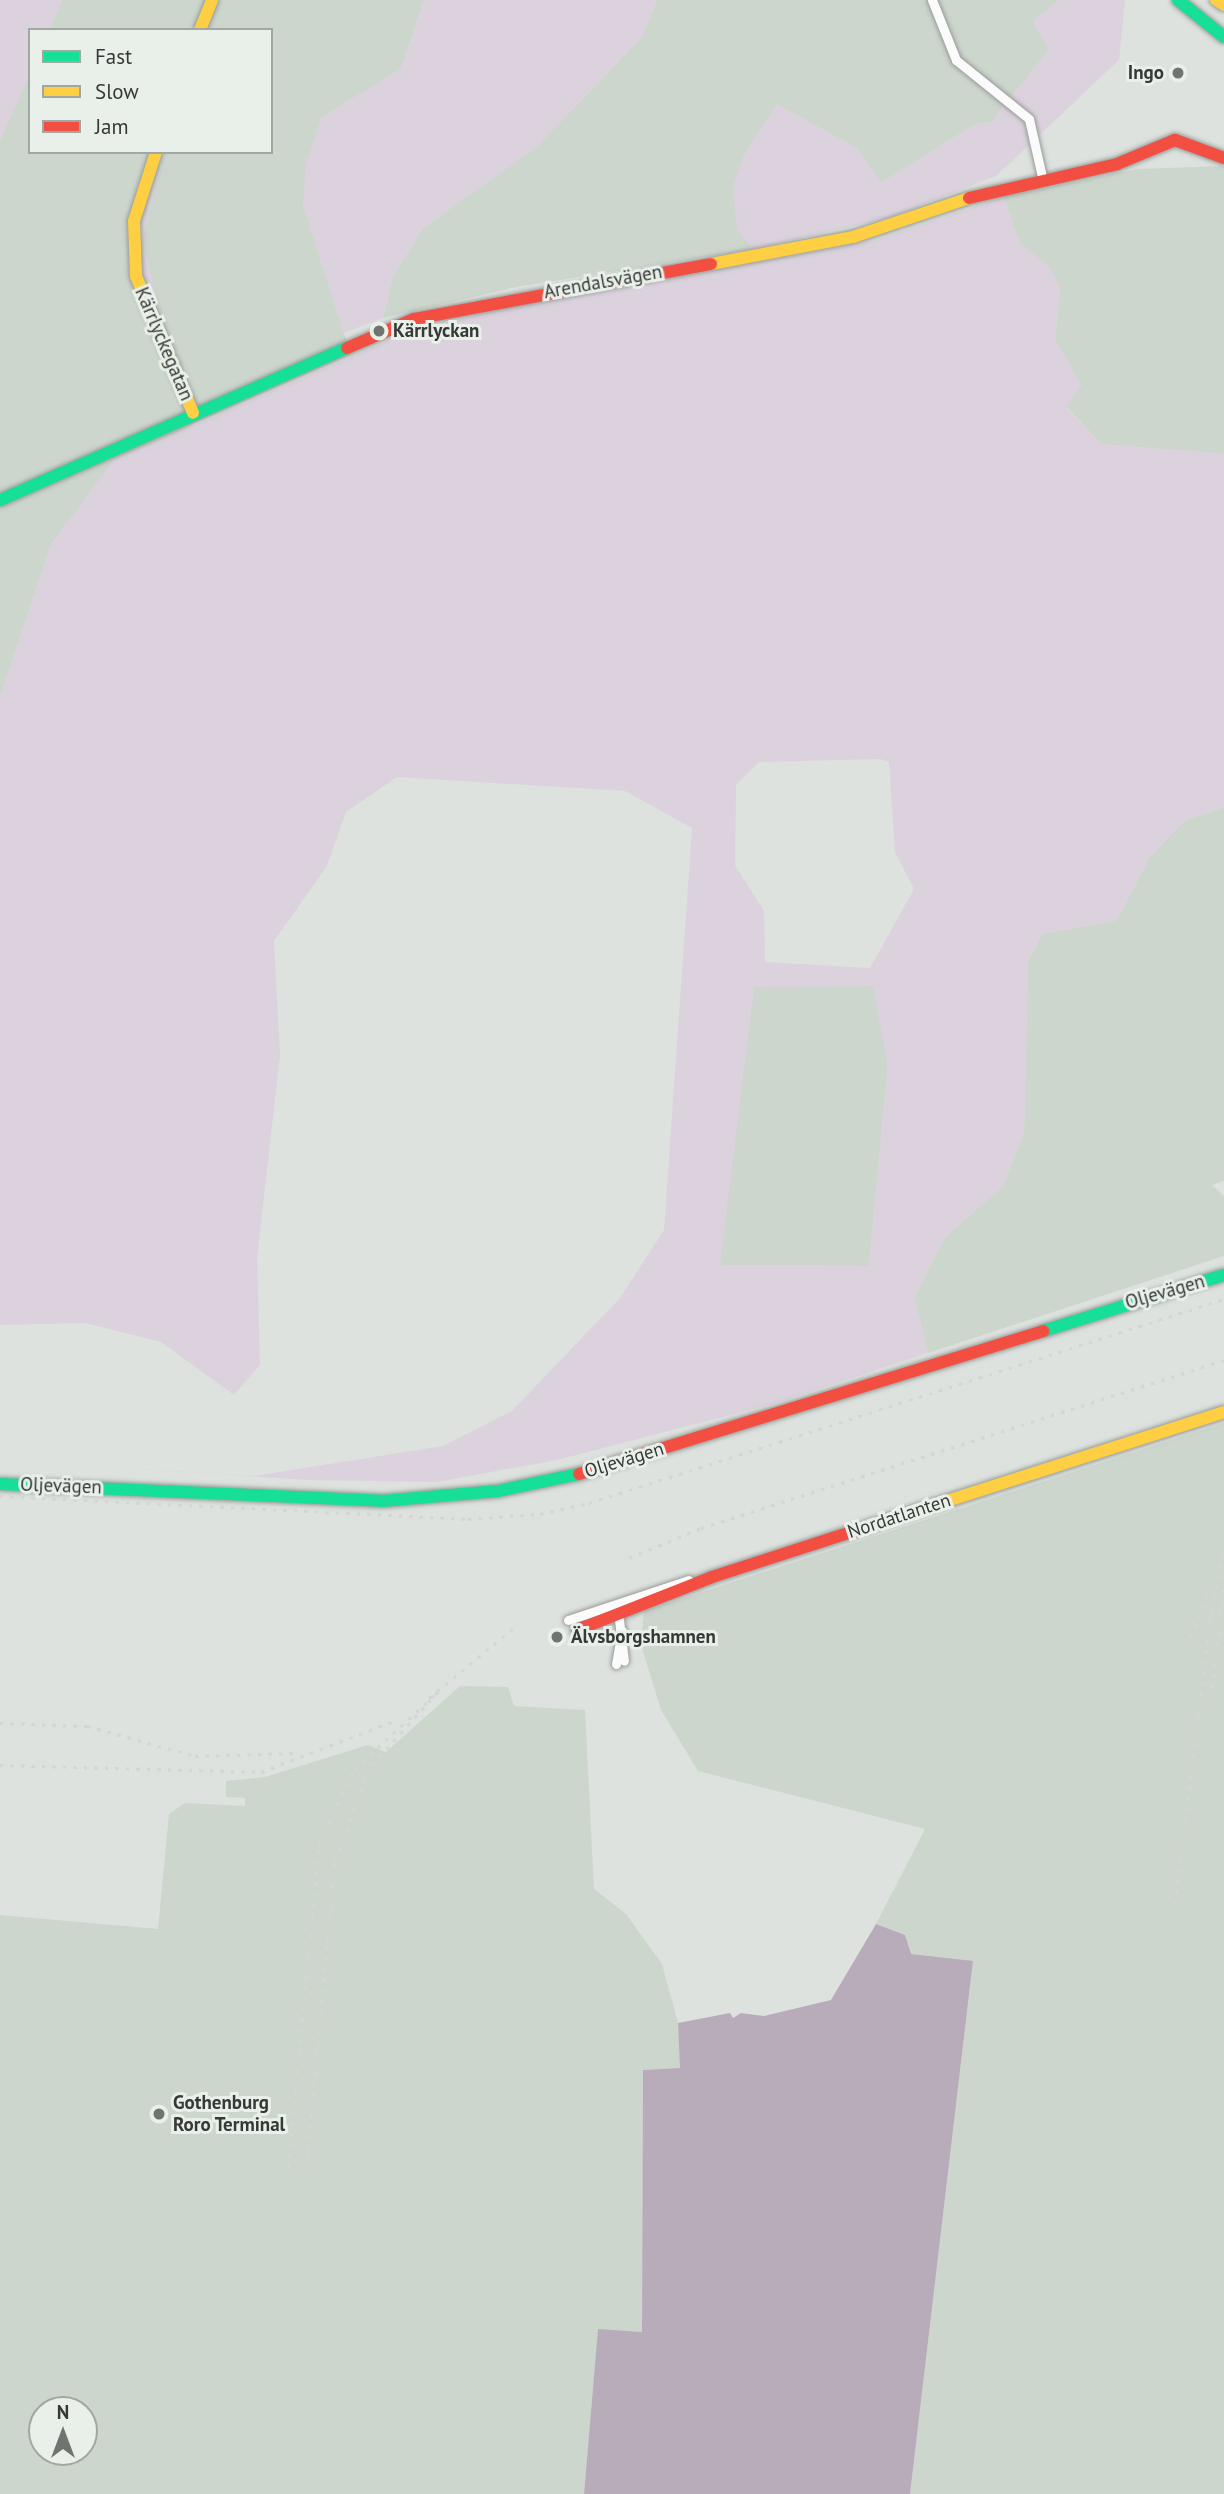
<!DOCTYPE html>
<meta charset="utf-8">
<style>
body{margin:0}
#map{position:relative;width:1224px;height:2494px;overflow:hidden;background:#dde2de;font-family:"PT Sans",sans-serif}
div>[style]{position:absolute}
.built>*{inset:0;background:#ccd6cd}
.green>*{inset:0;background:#dbd2dd}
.water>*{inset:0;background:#b8abba}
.roads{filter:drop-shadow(0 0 2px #989c99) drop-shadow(0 0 2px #989c99)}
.street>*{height:9px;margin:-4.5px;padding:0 4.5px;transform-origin:4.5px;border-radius:4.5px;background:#fafbfa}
.fast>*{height:12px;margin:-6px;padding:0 6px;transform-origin:6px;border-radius:6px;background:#16e098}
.slow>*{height:12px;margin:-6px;padding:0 6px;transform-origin:6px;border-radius:6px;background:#ffcf43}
.jam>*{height:12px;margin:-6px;padding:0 6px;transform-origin:6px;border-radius:6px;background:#f24e42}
.rail>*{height:2.5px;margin-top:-1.25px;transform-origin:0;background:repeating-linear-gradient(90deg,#d4d5d5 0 3.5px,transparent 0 10.5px)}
.dots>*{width:19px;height:19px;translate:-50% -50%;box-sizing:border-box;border:4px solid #e9f0ea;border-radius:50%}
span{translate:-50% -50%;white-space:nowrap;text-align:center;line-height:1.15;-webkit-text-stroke:6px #e9f0ea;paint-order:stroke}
.poi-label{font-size:19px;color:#363936;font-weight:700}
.right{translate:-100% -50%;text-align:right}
.left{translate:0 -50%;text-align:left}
.street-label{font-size:19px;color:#363936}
.legend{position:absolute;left:28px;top:28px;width:245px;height:126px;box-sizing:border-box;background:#e9f0ea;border:2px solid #a1a7a2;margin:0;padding:9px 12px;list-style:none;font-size:21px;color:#363936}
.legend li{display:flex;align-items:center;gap:14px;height:35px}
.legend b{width:35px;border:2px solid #a1a7a2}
.north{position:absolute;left:28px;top:2396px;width:70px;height:70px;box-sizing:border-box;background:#e9f0ea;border:2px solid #a1a7a2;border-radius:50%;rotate:0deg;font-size:19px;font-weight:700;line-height:28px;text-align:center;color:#363936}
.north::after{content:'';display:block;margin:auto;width:24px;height:32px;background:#707471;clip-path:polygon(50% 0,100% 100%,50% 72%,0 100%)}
</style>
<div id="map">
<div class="built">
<i style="clip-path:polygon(62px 0,424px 0,401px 69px,321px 118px,303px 204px,351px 355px,195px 423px,80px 507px,51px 544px,0 697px,0 140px,30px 73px,30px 152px,271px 152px,271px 30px,49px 30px)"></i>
<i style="clip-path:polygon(657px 0,1059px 0,1033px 21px,1049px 50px,991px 122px,976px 124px,881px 183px,857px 148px,737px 229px,753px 249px,516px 287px,383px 318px,393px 275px,423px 228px,537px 146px,642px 37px)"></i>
<i style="clip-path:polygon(1224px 166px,1224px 454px,1101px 444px,1066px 406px,1081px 385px,1055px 341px,1060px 289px,1050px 268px,1019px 243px,1004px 197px,1137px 169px)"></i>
<i style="clip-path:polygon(1224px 807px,1224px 1181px,1212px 1185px,1224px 1196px,1224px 1256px,928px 1353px,914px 1297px,945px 1237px,1003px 1186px,1024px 1132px,1028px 961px,1042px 934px,1117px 920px,1149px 858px,1185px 820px)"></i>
<i style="clip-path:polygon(754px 986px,874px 986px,888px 1065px,869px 1266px,719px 1265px)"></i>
<i style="clip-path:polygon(1224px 1423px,1224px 2494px,910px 2494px,973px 1962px,910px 1954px,905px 1935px,876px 1924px,925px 1829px,698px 1771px,661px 1710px,641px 1645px,644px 1611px)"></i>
<i style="clip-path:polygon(evenodd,460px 1686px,508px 1687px,514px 1706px,585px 1710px,594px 1889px,626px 1914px,662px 1964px,678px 2023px,681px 2068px,643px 2070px,642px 2332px,598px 2330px,584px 2494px,0 2494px,0 1915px,158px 1929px,169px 1814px,185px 1803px,245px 1806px,245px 1798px,226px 1797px,226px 1781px,265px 1777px,368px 1745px,386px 1752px,460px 1686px,42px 2410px,84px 2410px,84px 2452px,42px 2452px,42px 2410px)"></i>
</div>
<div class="green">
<i style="clip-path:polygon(0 0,62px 0,49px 30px,30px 30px,30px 73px,0 140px)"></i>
<i style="clip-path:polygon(424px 0,657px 0,642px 37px,537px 146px,423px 228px,393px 275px,383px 318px,344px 333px,303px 204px,306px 164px,321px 118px,401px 69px)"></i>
<i style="clip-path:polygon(1059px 0,1125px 0,1119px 60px,996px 176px,891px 217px,753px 249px,737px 229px,733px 187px,743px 157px,777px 104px,857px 148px,881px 183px,976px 124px,991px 122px,1049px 50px,1033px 21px)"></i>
<i style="clip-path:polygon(163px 158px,143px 240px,157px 300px,149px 297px,139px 266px,138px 235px)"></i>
<i style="clip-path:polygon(evenodd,1004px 197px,1019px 243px,1050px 268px,1060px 289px,1055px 341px,1082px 385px,1066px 407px,1101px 444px,1224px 454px,1224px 807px,1185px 820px,1149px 858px,1117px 920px,1042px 934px,1028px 960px,1024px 1132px,1003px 1186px,945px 1237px,914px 1297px,928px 1353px,773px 1404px,557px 1460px,437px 1482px,309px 1480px,0 1460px,254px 1476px,443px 1446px,512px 1411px,620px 1298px,664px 1230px,692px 828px,625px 791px,397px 777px,346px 812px,327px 866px,274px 941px,280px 1055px,257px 1259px,260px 1365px,234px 1395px,161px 1342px,85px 1323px,0 1325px,0 697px,51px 544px,113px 461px,392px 339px,491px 311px,873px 241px,1004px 197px,880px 759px,889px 762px,895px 852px,914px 889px,870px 968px,765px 962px,764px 911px,735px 865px,736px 785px,759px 762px,880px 759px,1004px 197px,873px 986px,888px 1065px,869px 1266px,720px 1265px,754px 987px,873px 986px)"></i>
</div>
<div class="water">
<i style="clip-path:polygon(876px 1924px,905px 1935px,911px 1954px,973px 1961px,910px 2494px,584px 2494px,598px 2329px,642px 2332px,643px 2070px,680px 2068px,678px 2023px,730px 2013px,733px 2018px,741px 2013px,764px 2016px,831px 2000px)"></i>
</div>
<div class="roads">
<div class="street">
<i style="left:932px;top:0;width:65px;rotate:68.2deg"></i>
<i style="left:956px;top:60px;width:94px;rotate:38.9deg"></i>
<i style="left:1029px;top:119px;width:64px;rotate:77.3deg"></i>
<i style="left:618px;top:1611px;width:50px;rotate:83.2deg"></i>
<i style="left:568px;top:1620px;width:127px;rotate:-18.3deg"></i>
<i style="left:616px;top:1664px;width:34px;rotate:-80deg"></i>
</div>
<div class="fast">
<i style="left:1178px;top:0;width:59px;rotate:38.8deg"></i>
<i style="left:0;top:500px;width:379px;rotate:-23.7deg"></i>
<i style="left:1043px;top:1331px;width:189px;rotate:-17.2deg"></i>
<i style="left:0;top:1484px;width:382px;rotate:2.5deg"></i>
<i style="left:382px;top:1501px;width:116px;rotate:-4.9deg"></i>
<i style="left:498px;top:1491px;width:83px;rotate:-11.9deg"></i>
</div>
<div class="slow">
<i style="left:1216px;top:0;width:9px;rotate:32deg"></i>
<i style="left:200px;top:30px;width:32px;rotate:-68deg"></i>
<i style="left:156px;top:152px;width:72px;rotate:107.7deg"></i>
<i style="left:134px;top:221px;width:55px;rotate:87.9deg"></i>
<i style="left:136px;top:276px;width:148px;rotate:67.4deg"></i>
<i style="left:711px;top:264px;width:145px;rotate:-10.8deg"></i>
<i style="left:853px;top:237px;width:122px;rotate:-18.6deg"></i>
<i style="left:888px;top:1520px;width:353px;rotate:-17.8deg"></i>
</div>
<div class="jam">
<i style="left:969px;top:198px;width:152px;rotate:-12.9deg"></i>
<i style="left:1117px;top:164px;width:63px;rotate:-22.5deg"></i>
<i style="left:1175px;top:140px;width:52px;rotate:20.2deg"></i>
<i style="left:347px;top:348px;width:73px;rotate:-23.4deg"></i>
<i style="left:414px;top:319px;width:302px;rotate:-10.5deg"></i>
<i style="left:579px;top:1474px;width:486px;rotate:-17.1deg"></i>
<i style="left:577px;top:1630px;width:145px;rotate:-21.4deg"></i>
<i style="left:712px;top:1577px;width:185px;rotate:-17.9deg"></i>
</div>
</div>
<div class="rail">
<i style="left:0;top:1496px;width:469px;rotate:2.8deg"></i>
<i style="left:468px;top:1519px;width:72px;rotate:-4deg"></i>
<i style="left:540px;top:1514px;width:50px;rotate:-12.7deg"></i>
<i style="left:589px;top:1503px;width:667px;rotate:-17.81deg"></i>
<i style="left:629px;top:1558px;width:78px;rotate:-22.6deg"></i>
<i style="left:701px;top:1528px;width:549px;rotate:-17.81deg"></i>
<i style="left:1190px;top:1637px;width:45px;rotate:-68deg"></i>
<i style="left:429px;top:1698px;width:116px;rotate:-39.7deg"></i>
<i style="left:1211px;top:1698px;width:112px;rotate:-83.3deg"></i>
<i style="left:0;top:1723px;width:87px;rotate:2deg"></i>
<i style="left:87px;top:1726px;width:112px;rotate:15.5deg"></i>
<i style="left:195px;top:1756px;width:101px;rotate:-1.7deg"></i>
<i style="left:0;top:1765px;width:261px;rotate:1.5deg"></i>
<i style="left:261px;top:1772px;width:142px;rotate:-21deg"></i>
<i style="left:1175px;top:1904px;width:297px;rotate:-83deg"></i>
<i style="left:1211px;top:1609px;width:58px;rotate:-77.2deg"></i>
<i style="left:287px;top:2178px;width:337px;rotate:-84.5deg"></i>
<i style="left:319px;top:1843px;width:82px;rotate:-64.7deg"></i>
<i style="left:354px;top:1769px;width:114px;rotate:-42.5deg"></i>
<i style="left:438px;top:1692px;width:103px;rotate:131.9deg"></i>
<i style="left:369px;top:1769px;width:100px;rotate:109.9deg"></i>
<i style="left:335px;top:1863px;width:317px;rotate:95.4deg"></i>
</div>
<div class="dots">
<i style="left:1178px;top:73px;background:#707471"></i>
<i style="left:379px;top:331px;background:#707471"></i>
<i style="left:557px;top:1637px;background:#707471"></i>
<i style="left:159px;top:2114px;background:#707471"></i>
</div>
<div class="poi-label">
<span class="right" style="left:1164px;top:73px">Ingo</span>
<span class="left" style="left:393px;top:331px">Kärrlyckan</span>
<span class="left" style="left:571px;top:1637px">Älvsborgshamnen</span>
<span class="left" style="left:173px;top:2114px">Gothenburg<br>Roro Terminal</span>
</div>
<div class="street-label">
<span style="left:603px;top:282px;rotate:-10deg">Arendalsvägen</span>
<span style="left:164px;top:344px;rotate:67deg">Kärrlyckegatan</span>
<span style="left:1165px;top:1292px;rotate:-16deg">Oljevägen</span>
<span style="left:624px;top:1460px;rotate:-17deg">Oljevägen</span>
<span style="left:61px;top:1486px;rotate:2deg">Oljevägen</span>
<span style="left:899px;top:1516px;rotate:-18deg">Nordatlanten</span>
</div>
<ul class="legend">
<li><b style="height:9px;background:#16e098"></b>Fast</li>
<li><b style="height:9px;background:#ffcf43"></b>Slow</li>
<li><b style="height:9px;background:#f24e42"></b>Jam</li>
</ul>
<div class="north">N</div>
</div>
